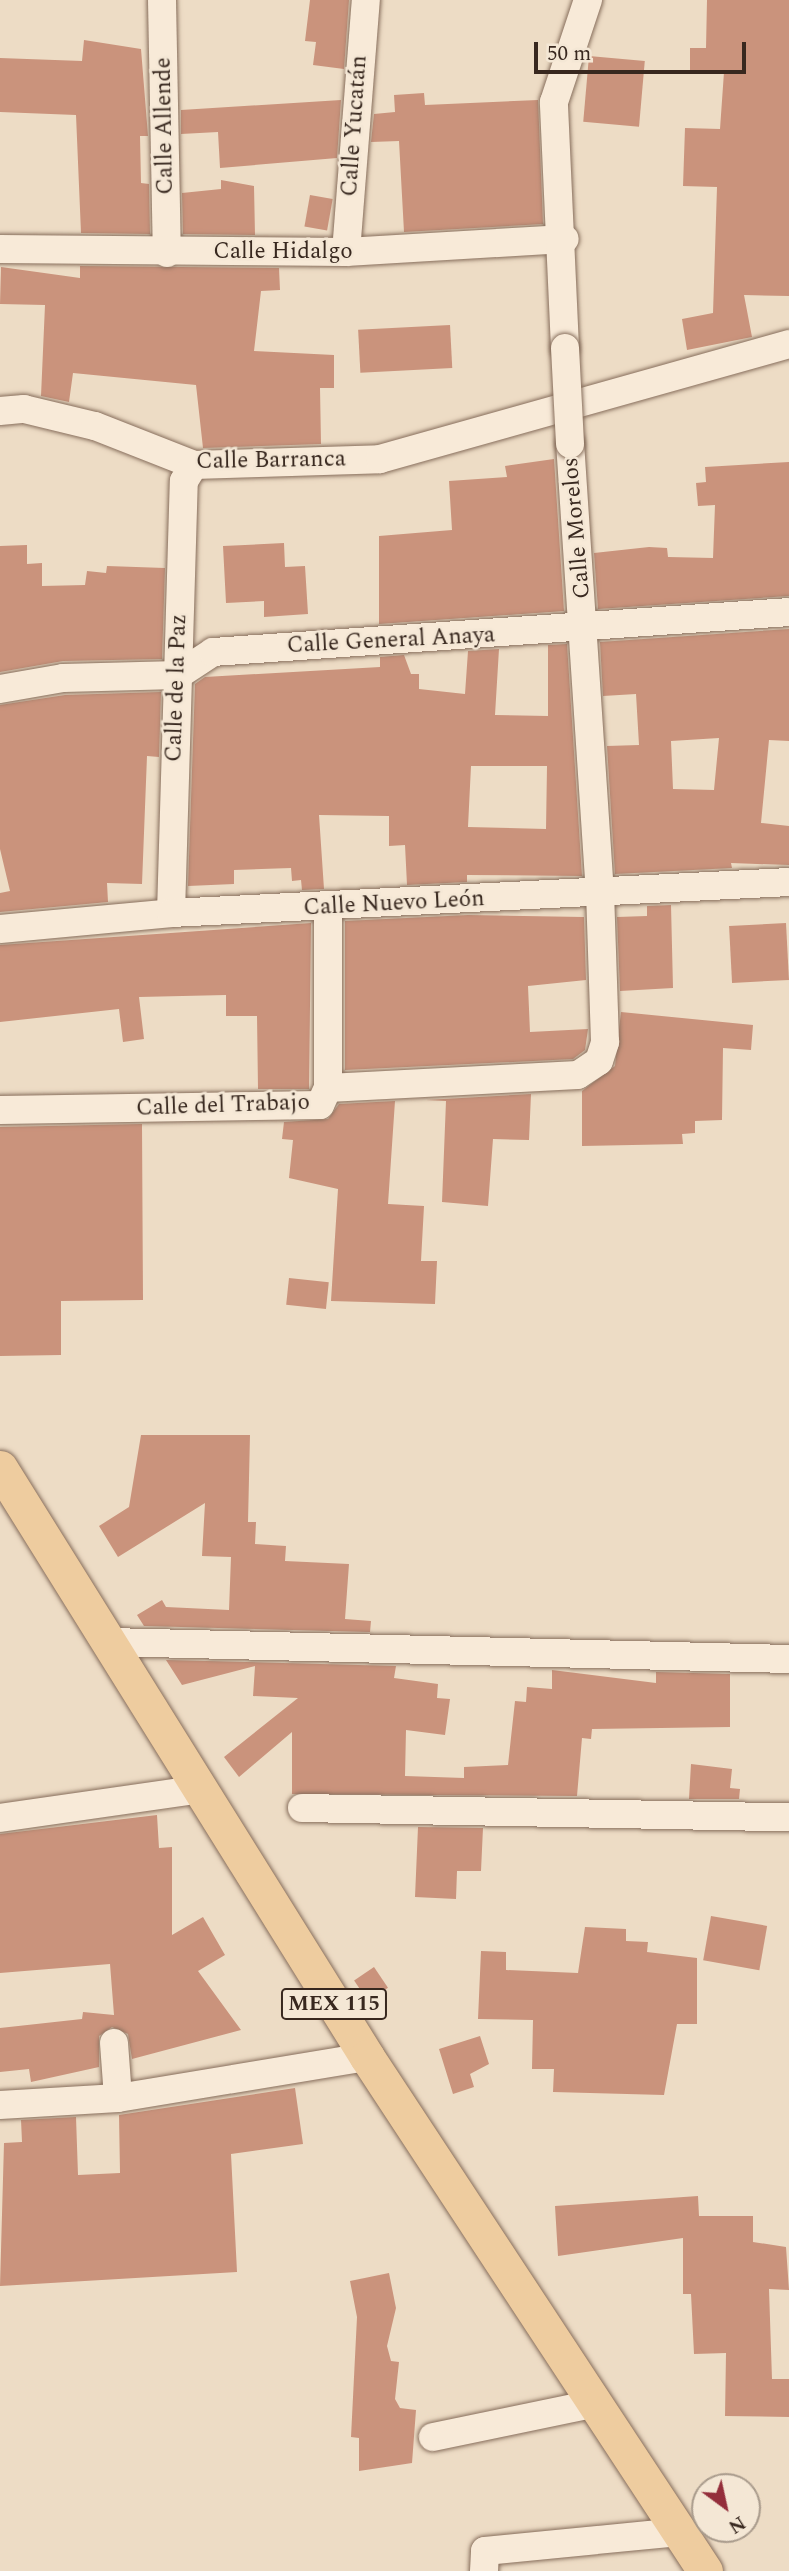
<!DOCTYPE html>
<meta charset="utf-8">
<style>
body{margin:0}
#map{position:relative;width:789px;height:2571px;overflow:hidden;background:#eddcc5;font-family:Spectral,serif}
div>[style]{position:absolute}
.building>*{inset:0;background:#ca937c;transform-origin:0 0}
.roads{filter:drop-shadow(0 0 2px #876e5c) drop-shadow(0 0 2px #876e5c)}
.minor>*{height:28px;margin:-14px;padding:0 14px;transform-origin:14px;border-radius:14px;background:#f8ead8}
.major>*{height:35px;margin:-17.5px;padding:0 17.5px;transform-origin:17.5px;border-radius:17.5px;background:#eecc9f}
.bridges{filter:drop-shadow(0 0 2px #876e5c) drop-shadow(0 0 2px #876e5c)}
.minor-bridge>*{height:28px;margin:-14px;padding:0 14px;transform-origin:14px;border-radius:14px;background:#f8ead8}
span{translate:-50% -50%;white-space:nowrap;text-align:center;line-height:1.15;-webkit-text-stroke:5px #f4e7d5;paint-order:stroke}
.shield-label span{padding:2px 5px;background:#f4e7d5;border:2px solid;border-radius:5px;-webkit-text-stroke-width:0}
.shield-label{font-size:21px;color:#38281f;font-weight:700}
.street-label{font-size:23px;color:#38281f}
.north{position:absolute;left:691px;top:2473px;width:70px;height:70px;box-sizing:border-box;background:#f4e7d5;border:2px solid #a99b8c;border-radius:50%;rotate:147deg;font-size:19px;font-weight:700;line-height:28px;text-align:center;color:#38281f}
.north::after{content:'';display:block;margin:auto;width:24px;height:32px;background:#942e3b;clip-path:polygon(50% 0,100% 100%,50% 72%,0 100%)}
.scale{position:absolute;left:534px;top:42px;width:212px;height:32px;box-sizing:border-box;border:4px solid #38281f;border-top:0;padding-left:9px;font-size:21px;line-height:24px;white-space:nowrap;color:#38281f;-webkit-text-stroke:5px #f4e7d5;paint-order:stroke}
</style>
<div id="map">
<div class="building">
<i style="clip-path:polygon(310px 0,349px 0,344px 69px,313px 65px,316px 42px,305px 41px)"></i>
<i style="clip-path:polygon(707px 0,789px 0,789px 296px,744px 295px,752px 337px,687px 350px,682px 319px,713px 313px,717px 187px,683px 186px,685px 128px,720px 129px,724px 72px,690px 72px,690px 48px,706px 48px)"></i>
<i style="clip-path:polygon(84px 40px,141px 49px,148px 136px,140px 136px,141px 183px,149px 184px,150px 234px,81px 233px,76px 115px,0 112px,0 58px,82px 61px)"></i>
<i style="left:589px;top:56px;width:56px;height:66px;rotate:5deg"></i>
<i style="clip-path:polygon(424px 93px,425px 105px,538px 100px,543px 224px,404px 232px,399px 141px,371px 142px,374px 114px,395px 112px,394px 95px)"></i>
<i style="clip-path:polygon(341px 100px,337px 158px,220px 168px,218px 132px,181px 134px,181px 110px)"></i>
<i style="clip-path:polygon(221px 180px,254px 186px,255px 235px,183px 234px,182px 193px,221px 189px)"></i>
<i style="left:310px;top:195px;width:23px;height:32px;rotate:10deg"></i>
<i style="clip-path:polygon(80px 266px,279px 268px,280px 290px,261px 291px,254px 351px,334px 355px,334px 388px,320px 388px,321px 444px,203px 448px,196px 385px,73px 373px,69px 402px,41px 396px,45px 305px,0 304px,1px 267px,80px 278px)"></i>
<i style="left:450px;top:325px;width:43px;height:92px;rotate:87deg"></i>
<i style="clip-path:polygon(554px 459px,564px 611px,379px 624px,379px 536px,452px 530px,449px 481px,507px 477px,505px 466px)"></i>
<i style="clip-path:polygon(789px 462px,789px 596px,598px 609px,594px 553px,649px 547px,667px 548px,668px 557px,713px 558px,715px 505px,698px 506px,696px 483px,706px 482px,705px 467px)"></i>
<i style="clip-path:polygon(284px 543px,285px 567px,305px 566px,308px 614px,264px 617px,264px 601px,226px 603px,223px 546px)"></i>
<i style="clip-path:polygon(27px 545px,27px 564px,42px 563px,42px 586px,85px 585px,87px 571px,106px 573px,107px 566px,165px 568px,162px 659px,63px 661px,0 672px,0 546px)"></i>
<i style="clip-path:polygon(evenodd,789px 629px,789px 741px,769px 740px,761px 823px,789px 826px,789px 865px,731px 863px,732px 868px,615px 874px,607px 746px,639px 745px,636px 694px,603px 696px,600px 642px,789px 629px,719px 738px,714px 790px,673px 789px,671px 741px,719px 738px)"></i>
<i style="clip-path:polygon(evenodd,567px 644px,582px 876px,467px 875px,467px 882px,407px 885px,405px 845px,389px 846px,389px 816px,319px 815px,324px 889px,302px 890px,301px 880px,292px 881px,291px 868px,234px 870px,234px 884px,188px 886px,195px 684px,205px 677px,380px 667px,380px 657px,404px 655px,411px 674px,419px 674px,419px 689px,465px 694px,468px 651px,499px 649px,495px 715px,548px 716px,548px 645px,567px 644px,471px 766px,547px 766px,546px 829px,468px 827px,471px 766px)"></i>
<i style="clip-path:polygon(161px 692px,159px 757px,147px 756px,142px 884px,107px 883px,108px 902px,0 912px,0 893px,10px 891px,0 849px,0 705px,65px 695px)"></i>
<i style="clip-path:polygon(671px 905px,673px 988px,620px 991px,617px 917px,647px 916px,647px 906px)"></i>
<i style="clip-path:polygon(468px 915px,584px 917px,586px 980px,528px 986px,530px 1032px,588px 1029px,585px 1050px,573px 1059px,345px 1070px,345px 921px)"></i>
<i style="clip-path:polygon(311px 923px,309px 1089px,258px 1089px,257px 1016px,226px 1016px,226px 995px,139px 997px,144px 1039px,123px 1042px,119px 1009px,0 1022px,0 945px)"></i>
<i style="left:786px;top:923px;width:57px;height:57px;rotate:87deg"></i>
<i style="clip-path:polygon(621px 1012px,753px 1025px,751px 1050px,723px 1048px,722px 1120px,695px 1121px,695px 1133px,682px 1134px,683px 1144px,582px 1146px,582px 1091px,615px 1066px)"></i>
<i style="clip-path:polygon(531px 1094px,529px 1140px,493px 1139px,488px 1206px,442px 1202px,446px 1101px,426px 1100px)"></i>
<i style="clip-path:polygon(395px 1101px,388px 1204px,424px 1206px,421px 1261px,437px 1261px,435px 1304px,331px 1301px,338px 1189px,289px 1178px,293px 1140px,282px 1139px,284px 1122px,328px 1119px,339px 1104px)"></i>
<i style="clip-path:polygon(142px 1124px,143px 1300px,61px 1301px,61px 1355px,0 1356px,0 1127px)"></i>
<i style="left:289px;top:1278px;width:40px;height:27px;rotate:6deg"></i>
<i style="clip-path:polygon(141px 1435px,250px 1435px,248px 1522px,256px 1522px,255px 1544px,286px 1546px,285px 1561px,349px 1564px,345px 1619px,371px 1621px,370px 1632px,144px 1626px,137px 1615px,162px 1600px,166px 1607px,229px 1610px,231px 1557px,202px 1556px,205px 1503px,118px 1557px,99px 1526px,129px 1507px)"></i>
<i style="clip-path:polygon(166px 1660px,396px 1666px,394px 1678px,438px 1684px,437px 1698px,450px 1699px,445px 1735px,406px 1730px,405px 1776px,464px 1778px,464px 1767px,508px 1765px,515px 1701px,526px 1702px,527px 1687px,552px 1689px,552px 1670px,656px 1683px,656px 1672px,730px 1674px,730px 1727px,592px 1729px,591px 1739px,582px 1738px,577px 1796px,292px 1794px,292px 1732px,239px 1777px,224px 1757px,298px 1698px,253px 1696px,255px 1666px,182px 1685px)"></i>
<i style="clip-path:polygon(691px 1764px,732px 1769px,730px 1788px,740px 1789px,739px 1799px,689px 1799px)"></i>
<i style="clip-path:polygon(157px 1815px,159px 1848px,172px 1847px,172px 1935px,203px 1917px,225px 1955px,198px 1971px,241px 2030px,132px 2059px,128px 2034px,112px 2027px,99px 2036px,99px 2067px,31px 2082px,29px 2069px,0 2072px,0 2028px,82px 2019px,83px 2012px,114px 2015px,110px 1964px,0 1973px,0 1834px)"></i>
<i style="clip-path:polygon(418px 1827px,483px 1828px,481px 1871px,457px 1871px,456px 1899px,415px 1897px)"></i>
<i style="left:711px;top:1916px;width:57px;height:45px;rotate:10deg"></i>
<i style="clip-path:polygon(585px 1927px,626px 1929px,626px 1941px,648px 1942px,647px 1952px,697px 1958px,697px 2024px,677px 2024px,664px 2095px,553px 2092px,554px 2069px,532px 2069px,533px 2020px,478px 2019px,481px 1951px,506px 1952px,506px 1970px,578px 1973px)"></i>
<i style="left:374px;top:1967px;width:25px;height:24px;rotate:56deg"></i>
<i style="clip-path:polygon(480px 2036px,489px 2064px,470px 2074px,474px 2087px,453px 2094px,439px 2049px)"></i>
<i style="clip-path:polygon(295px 2088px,303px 2144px,231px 2154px,237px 2272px,0 2286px,4px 2143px,22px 2142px,21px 2120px,76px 2117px,78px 2175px,120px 2173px,119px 2115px)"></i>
<i style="clip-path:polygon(698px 2196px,699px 2216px,753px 2216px,753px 2242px,786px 2247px,789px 2290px,769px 2289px,772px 2379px,789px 2379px,789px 2417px,725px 2416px,726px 2353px,694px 2354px,691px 2294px,683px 2294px,683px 2238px,558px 2256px,555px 2206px)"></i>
<i style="clip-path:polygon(389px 2273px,396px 2308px,387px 2346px,391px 2361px,399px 2362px,395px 2399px,400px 2408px,416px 2410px,412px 2463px,359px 2471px,359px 2438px,351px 2437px,357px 2317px,350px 2281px)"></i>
</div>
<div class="roads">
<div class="minor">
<i style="left:162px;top:0;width:253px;rotate:88.9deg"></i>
<i style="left:0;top:249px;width:346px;rotate:0.5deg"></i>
<i style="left:346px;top:252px;width:219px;rotate:-3.4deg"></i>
<i style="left:346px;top:252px;width:253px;rotate:-85.5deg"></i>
<i style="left:565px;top:348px;width:246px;rotate:-92.6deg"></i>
<i style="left:554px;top:102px;width:108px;rotate:-71.6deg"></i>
<i style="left:0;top:411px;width:24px;rotate:-5deg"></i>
<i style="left:24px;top:409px;width:73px;rotate:13.5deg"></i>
<i style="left:95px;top:426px;width:106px;rotate:21.5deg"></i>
<i style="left:194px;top:465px;width:186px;rotate:-1.8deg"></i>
<i style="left:380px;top:459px;width:425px;rotate:-15.7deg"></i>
<i style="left:0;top:689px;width:64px;rotate:-9.9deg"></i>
<i style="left:63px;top:678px;width:115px;rotate:-1.5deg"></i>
<i style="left:178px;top:675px;width:42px;rotate:-33.3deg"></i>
<i style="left:213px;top:652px;width:577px;rotate:-3.97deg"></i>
<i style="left:171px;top:913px;width:432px;rotate:-88.3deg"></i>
<i style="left:184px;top:481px;width:19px;rotate:-58deg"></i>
<i style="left:0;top:929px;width:172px;rotate:-5.3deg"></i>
<i style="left:171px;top:913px;width:619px;rotate:-2.87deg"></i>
<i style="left:328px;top:1088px;width:250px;rotate:-3deg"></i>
<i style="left:578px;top:1075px;width:25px;rotate:-34deg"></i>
<i style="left:599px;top:1061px;width:20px;rotate:-72deg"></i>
<i style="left:605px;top:1042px;width:148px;rotate:-91.9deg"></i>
<i style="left:600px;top:894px;width:451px;rotate:-93.8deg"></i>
<i style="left:0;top:1110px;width:320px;rotate:-0.9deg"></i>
<i style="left:320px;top:1105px;width:19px;rotate:-65deg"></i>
<i style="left:328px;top:1088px;width:181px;rotate:-90deg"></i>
<i style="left:109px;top:1642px;width:680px;rotate:1.43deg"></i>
<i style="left:302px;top:1808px;width:487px;rotate:1.1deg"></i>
<i style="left:0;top:1818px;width:203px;rotate:-8.2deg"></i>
<i style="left:114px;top:2043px;width:55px;rotate:85.8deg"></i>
<i style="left:0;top:2105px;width:118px;rotate:-3.4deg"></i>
<i style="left:118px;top:2098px;width:252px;rotate:-9.4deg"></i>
<i style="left:433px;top:2437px;width:163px;rotate:-11.7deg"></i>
<i style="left:484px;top:2571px;width:20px;rotate:-87deg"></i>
<i style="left:485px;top:2551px;width:195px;rotate:-5.6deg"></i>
</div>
<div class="major">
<i style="left:0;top:1468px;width:694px;rotate:58.07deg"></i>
<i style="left:367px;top:2057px;width:615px;rotate:56.67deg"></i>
</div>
</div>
<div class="bridges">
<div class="minor-bridge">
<i style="left:565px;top:348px;width:96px;rotate:87deg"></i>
</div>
</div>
<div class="shield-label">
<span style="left:334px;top:2004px">MEX 115</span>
</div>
<div class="street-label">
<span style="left:165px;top:126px;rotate:-91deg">Calle Allende</span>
<span style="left:355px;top:126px;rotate:-86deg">Calle Yucatán</span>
<span style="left:283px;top:252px">Calle Hidalgo</span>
<span style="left:271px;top:461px;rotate:-1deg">Calle Barranca</span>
<span style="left:577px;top:528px;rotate:-95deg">Calle Morelos</span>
<span style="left:391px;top:641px;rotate:-3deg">Calle General Anaya</span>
<span style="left:177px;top:688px;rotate:-88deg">Calle de la Paz</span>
<span style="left:394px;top:904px;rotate:-3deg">Calle Nuevo León</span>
<span style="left:223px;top:1106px;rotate:-2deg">Calle del Trabajo</span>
</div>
<div class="north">N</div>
<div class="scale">50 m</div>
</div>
